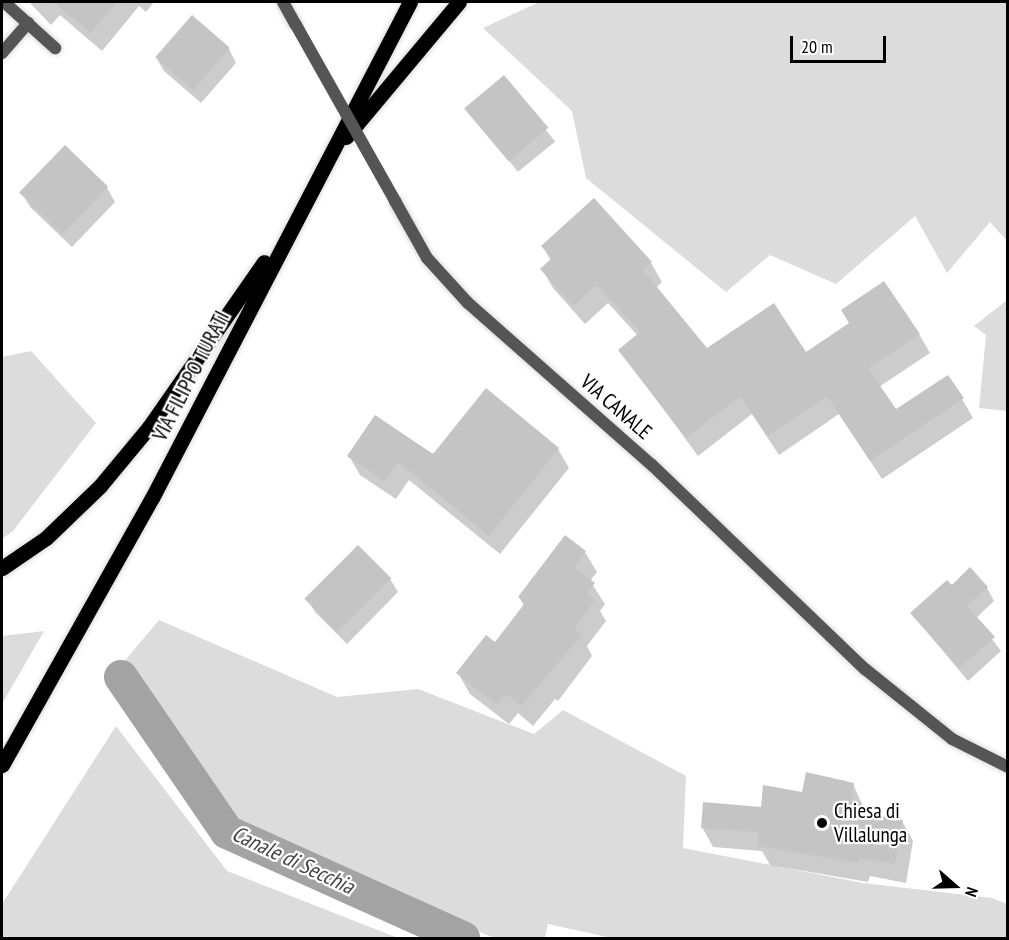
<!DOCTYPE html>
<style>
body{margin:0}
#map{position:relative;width:1009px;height:940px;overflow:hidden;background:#fff;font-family:"PT Sans Narrow",sans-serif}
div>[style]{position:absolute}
.green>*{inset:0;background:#dcdcdc}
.shadow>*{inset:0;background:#0003;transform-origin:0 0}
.canal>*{height:34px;margin:-17px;padding:0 17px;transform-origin:17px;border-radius:17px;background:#a3a3a3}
.building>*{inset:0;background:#c4c4c4;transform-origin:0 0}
.roads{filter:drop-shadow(0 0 2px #dbdbdb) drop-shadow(0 0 2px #dbdbdb)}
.minor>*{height:12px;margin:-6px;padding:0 6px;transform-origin:6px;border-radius:6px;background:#555}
.primary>*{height:15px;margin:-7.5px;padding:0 7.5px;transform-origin:7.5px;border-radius:7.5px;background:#000}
.minor-bridge>*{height:12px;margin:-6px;padding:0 6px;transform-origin:6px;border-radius:6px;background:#555}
.dots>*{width:16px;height:16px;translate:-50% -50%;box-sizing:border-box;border:3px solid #fff;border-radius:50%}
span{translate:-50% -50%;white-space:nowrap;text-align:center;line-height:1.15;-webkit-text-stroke:4.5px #fff;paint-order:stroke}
.street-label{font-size:21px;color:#000}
.poi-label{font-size:21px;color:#000}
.left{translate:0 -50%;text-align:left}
.water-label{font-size:22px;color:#444;font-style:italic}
.frame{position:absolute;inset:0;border:3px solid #000;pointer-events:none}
.north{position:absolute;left:925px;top:856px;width:60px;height:60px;-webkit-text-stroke:4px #fff;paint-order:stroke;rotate:110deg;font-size:16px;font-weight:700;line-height:24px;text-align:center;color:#000}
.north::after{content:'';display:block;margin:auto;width:21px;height:27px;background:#000;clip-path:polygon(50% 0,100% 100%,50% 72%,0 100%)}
.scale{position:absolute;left:790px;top:36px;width:96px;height:27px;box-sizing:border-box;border:3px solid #000;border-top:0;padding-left:8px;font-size:18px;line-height:21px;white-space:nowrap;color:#000;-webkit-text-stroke:4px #fff;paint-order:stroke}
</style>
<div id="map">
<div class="green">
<i style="clip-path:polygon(539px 2px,1007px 2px,1007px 241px,990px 222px,947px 273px,915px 216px,836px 284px,770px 255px,726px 292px,586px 178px,572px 111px,483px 28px)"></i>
<i style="clip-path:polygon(1007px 300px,1007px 411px,979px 408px,986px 335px,974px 326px)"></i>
<i style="clip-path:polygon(31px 351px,96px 423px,13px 531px,2px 539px,2px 357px)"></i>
<i style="clip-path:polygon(159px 620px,337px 697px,418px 689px,534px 734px,563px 710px,686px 776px,683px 848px,863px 883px,992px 898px,1007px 904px,1007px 938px,612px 938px,548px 924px,545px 938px,494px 938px,232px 822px,122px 664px)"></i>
<i style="clip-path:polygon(44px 631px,2px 704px,2px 636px)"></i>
<i style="clip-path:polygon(116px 726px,227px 871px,398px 938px,2px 938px,2px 904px)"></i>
</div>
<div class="shadow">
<i style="clip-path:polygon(29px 2px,154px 2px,146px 12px,139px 6px,102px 51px,60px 15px,51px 25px)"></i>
<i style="clip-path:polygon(229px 49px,236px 63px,201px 103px,164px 71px,156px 57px)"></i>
<i style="left:503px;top:77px;width:83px;height:48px;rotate:51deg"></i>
<i style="clip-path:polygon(65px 148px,107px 188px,115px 202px,72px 247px,30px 207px,22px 193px)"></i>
<i style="clip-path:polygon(543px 247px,651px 263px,662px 282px,656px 288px,706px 350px,806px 354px,919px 334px,930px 353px,879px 387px,895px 412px,962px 399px,973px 418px,882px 479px,839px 414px,779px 455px,752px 414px,698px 456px,620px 350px,638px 336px,608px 303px,585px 324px,553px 288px,542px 269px,551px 261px)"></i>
<i style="clip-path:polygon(558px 449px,569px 468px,500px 554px,409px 480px,396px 499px,360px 475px,349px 456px)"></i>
<i style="clip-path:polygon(566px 537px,585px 552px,597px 572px,590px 581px,605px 604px,600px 611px,606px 621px,587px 646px,592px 656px,558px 701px,555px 699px,533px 726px,518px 713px,509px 724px,470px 694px,458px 673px,495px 644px,524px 606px,519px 597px)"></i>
<i style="clip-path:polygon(390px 579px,398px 592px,347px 644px,315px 612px,307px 599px)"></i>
<i style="clip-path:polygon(951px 587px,987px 588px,994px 601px,976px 618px,1001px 651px,968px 681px,912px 614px)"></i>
<i style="clip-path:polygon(853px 784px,867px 815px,902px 821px,913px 841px,906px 883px,870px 876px,868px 882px,770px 865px,762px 851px,713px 847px,702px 827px,804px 793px)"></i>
</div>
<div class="canal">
<i style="left:121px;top:677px;width:188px;rotate:55.6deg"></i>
<i style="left:227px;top:832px;width:259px;rotate:24.2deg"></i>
</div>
<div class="building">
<i style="clip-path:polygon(53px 2px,117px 2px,91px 33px)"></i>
<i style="left:192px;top:15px;width:50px;height:56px;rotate:41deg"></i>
<i style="left:504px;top:75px;width:69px;height:52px;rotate:50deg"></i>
<i style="left:65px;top:145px;width:60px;height:66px;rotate:44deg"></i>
<i style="clip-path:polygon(594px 198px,652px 262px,643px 270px,707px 348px,774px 303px,806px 352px,849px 323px,841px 310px,884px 281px,920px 334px,868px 368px,896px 409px,948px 375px,964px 398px,870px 461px,827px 396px,767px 436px,740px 396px,686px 438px,618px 350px,640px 332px,597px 285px,573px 306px,540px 269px,552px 258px,541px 246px)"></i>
<i style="clip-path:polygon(486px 388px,559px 448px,489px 536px,398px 462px,384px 481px,347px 456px,375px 415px,433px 454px)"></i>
<i style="clip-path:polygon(565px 535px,586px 551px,574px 567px,595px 583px,587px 593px,595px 600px,574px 629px,582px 635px,521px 706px,506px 694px,497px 705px,456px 673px,486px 635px,495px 642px,525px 603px,518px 597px)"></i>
<i style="left:358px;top:545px;width:47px;height:76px;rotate:45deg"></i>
<i style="clip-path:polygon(970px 567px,988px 587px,967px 606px,995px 637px,959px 668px,910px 613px,947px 580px,952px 585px)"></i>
<i style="clip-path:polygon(806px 772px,854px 783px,851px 801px,862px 803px,860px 813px,903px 820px,895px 864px,859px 858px,858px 863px,758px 846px,758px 832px,701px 828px,703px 802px,761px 807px,763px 785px,802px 792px)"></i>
</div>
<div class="roads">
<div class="minor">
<i style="left:4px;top:2px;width:69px;rotate:42deg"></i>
<i style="left:283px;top:2px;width:26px;rotate:61deg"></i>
<i style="left:2px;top:53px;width:40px;rotate:-49deg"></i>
<i style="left:395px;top:201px;width:65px;rotate:60.7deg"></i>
<i style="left:427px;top:258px;width:61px;rotate:47.7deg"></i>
<i style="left:468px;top:303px;width:245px;rotate:41.4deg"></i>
<i style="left:652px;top:465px;width:295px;rotate:43.8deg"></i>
<i style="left:865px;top:669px;width:112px;rotate:38.8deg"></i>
<i style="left:952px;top:739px;width:63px;rotate:26.6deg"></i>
</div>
<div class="primary">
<i style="left:346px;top:137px;width:176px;rotate:-50.1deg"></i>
<i style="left:2px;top:568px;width:53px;rotate:-34.3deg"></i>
<i style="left:46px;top:538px;width:75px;rotate:-43.9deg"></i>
<i style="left:100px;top:486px;width:77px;rotate:-50.3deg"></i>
<i style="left:149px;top:427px;width:201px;rotate:-55.1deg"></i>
<i style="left:2px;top:765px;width:306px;rotate:-60.7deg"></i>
<i style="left:152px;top:498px;width:559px;rotate:-62.52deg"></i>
</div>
</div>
<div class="minor-bridge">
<i style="left:296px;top:25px;width:202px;rotate:60.6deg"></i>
</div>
<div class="dots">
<i style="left:822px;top:823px;background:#000"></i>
</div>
<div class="street-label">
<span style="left:191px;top:376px;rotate:-63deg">VIA FILIPPO TURATI</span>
<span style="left:616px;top:407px;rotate:41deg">VIA CANALE</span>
</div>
<div class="poi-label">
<span class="left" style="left:834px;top:823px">Chiesa di<br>Villalunga</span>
</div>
<div class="water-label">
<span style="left:293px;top:860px;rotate:25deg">Canale di Secchia</span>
</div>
<div class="frame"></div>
<div class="north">N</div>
<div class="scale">20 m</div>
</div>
